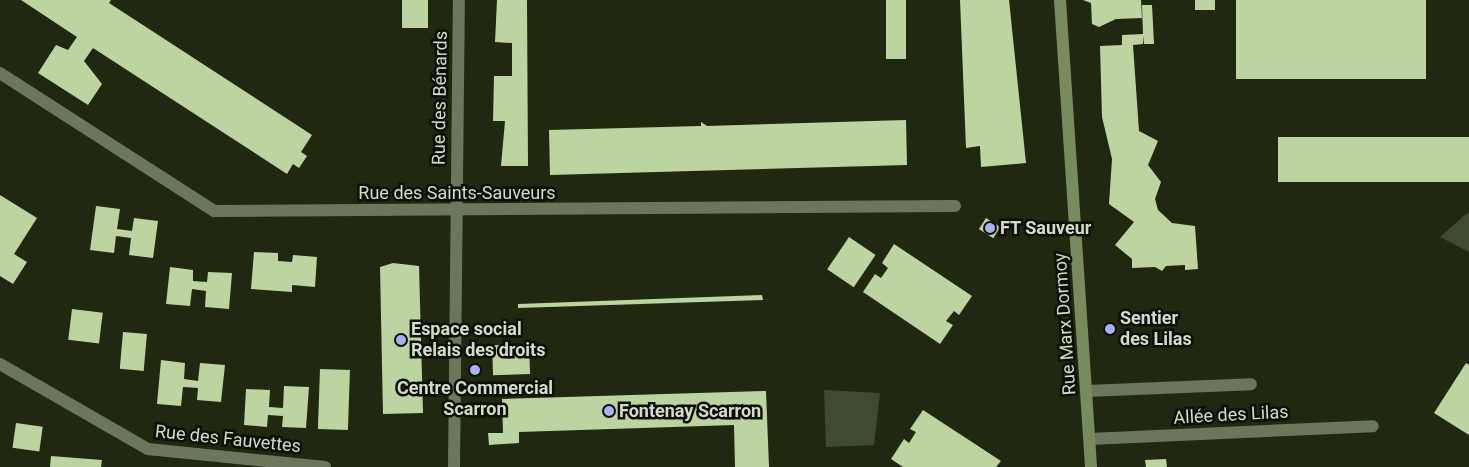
<!DOCTYPE html>
<meta charset="utf-8">
<style>
body{margin:0}
#map{position:relative;width:1469px;height:467px;overflow:hidden;background:#20290f;font-family:Roboto,sans-serif}
div>[style]{position:absolute}
.green>*{inset:0;background:#3f4b2e}
.building>*{inset:0;background:#bed4a0;transform-origin:0 0}
.pedestrian>*{height:12px;margin:-6px;padding:0 6px;transform-origin:6px;border-radius:6px;background:#6b775a}
.minor>*{height:12px;margin:-6px;padding:0 6px;transform-origin:6px;border-radius:6px;background:#6b775a}
.secondary>*{height:12px;margin:-6px;padding:0 6px;transform-origin:6px;border-radius:6px;background:#788b5c}
.dots>*{width:14px;height:14px;translate:-50% -50%;box-sizing:border-box;border:2px solid #0c1006;border-radius:50%}
span{translate:-50% -50%;white-space:nowrap;text-align:center;line-height:1.15;-webkit-text-stroke:5px #0c1006;paint-order:stroke}
.street-label{font-size:18px;color:#d4dbcb}
.poi-label{font-size:18px;color:#d4dbcb;font-weight:700}
.left{translate:0 -50%;text-align:left}
</style>
<div id="map">
<div class="green">
<i style="clip-path:polygon(1467px 213px,1469px 213px,1469px 252px,1440px 237px)"></i>
<i style="clip-path:polygon(824px 390px,880px 393px,874px 445px,826px 447px)"></i>
</div>
<div class="building">
<i style="clip-path:polygon(21px 0,111px 0,109px 3px,312px 135px,301px 152px,307px 156px,299px 168px,293px 164px,287px 174px,93px 48px,84px 61px,102px 84px,88px 105px,38px 73px,56px 45px,68px 50px,77px 37px)"></i>
<i style="left:402px;top:0;width:26px;height:28px"></i>
<i style="clip-path:polygon(497px 0,527px 0,528px 166px,501px 166px,505px 121px,493px 121px,494px 76px,512px 76px,512px 43px,495px 42px)"></i>
<i style="left:886px;top:0;width:20px;height:59px"></i>
<i style="clip-path:polygon(960px 0,1009px 0,1026px 163px,981px 167px,980px 146px,966px 148px)"></i>
<i style="clip-path:polygon(1083px 0,1141px 0,1142px 18px,1116px 19px,1099px 27px,1092px 24px,1091px 3px)"></i>
<i style="left:1195px;top:0;width:20px;height:10px"></i>
<i style="left:1236px;top:0;width:190px;height:79px"></i>
<i style="clip-path:polygon(1142px 5px,1152px 5px,1154px 44px,1144px 44px,1143px 36px,1143px 44px,1133px 45px,1139px 131px,1158px 141px,1148px 165px,1161px 182px,1155px 199px,1158px 210px,1172px 223px,1195px 226px,1198px 269px,1185px 270px,1185px 265px,1166px 266px,1162px 271px,1155px 267px,1132px 268px,1132px 259px,1115px 245px,1134px 222px,1109px 204px,1112px 159px,1102px 117px,1100px 46px,1122px 45px,1122px 35px,1143px 34px)"></i>
<i style="clip-path:polygon(906px 120px,907px 165px,550px 175px,549px 130px,701px 126px,701px 122px,707px 126px)"></i>
<i style="left:1469px;top:137px;width:45px;height:191px;rotate:90deg"></i>
<i style="clip-path:polygon(0 195px,37px 218px,14px 254px,27px 262px,13px 284px,0 276px)"></i>
<i style="clip-path:polygon(96px 206px,120px 209px,117px 229px,132px 231px,134px 218px,158px 221px,153px 258px,129px 255px,131px 238px,116px 236px,114px 253px,90px 250px)"></i>
<i style="left:986px;top:218px;width:17px;height:13px;rotate:33deg"></i>
<i style="left:849px;top:237px;width:32px;height:39px;rotate:34deg"></i>
<i style="clip-path:polygon(894px 244px,972px 296px,959px 315px,954px 311px,946px 321px,953px 325px,940px 344px,863px 292px,875px 274px,881px 278px,888px 268px,882px 263px)"></i>
<i style="clip-path:polygon(254px 252px,278px 253px,278px 261px,292px 262px,293px 255px,317px 257px,315px 287px,292px 285px,292px 292px,251px 289px)"></i>
<i style="clip-path:polygon(393px 263px,419px 266px,423px 413px,383px 414px,380px 267px)"></i>
<i style="clip-path:polygon(170px 267px,193px 270px,193px 281px,207px 282px,208px 272px,232px 273px,229px 309px,205px 307px,206px 291px,192px 289px,190px 306px,166px 304px)"></i>
<i style="clip-path:polygon(762px 295px,763px 300px,518px 308px,518px 304px)"></i>
<i style="left:72px;top:309px;width:31px;height:31px;rotate:7deg"></i>
<i style="left:123px;top:332px;width:24px;height:37px;rotate:5deg"></i>
<i style="left:529px;top:344px;width:30px;height:37px;rotate:88deg"></i>
<i style="clip-path:polygon(161px 360px,185px 363px,184px 379px,198px 381px,200px 363px,225px 365px,221px 402px,197px 400px,198px 388px,183px 387px,181px 406px,157px 404px)"></i>
<i style="clip-path:polygon(1466px 363px,1469px 365px,1469px 435px,1434px 413px)"></i>
<i style="left:320px;top:369px;width:30px;height:60px;rotate:2deg"></i>
<i style="clip-path:polygon(284px 386px,309px 387px,306px 428px,282px 427px,283px 416px,268px 415px,267px 427px,244px 425px,246px 389px,270px 390px,269px 407px,283px 408px)"></i>
<i style="clip-path:polygon(766px 391px,769px 467px,735px 467px,734px 425px,519px 432px,519px 443px,489px 445px,488px 433px,503px 433px,502px 399px)"></i>
<i style="clip-path:polygon(923px 410px,1001px 461px,996px 467px,903px 467px,891px 459px,904px 439px,909px 443px,916px 432px,910px 429px)"></i>
<i style="left:16px;top:423px;width:27px;height:25px;rotate:8deg"></i>
<i style="clip-path:polygon(51px 456px,102px 460px,101px 467px,50px 467px)"></i>
<i style="clip-path:polygon(1166px 459px,1167px 467px,1146px 467px,1145px 460px)"></i>
</div>
<div class="pedestrian">
<i style="left:1087px;top:391px;width:164px;rotate:-2.4deg"></i>
</div>
<div class="minor">
<i style="left:0;top:73px;width:255px;rotate:32.8deg"></i>
<i style="left:214px;top:211px;width:741px;rotate:-0.39deg"></i>
<i style="left:0;top:364px;width:171px;rotate:29.9deg"></i>
<i style="left:148px;top:449px;width:178px;rotate:5.8deg"></i>
<i style="left:1090px;top:439px;width:283px;rotate:-2.6deg"></i>
<i style="left:454px;top:467px;width:467px;rotate:-89.4deg"></i>
</div>
<div class="secondary">
<i style="left:1060px;top:0;width:468px;rotate:86.2deg"></i>
</div>
<div class="dots">
<i style="left:990px;top:228px;background:#a5b1fc"></i>
<i style="left:1110px;top:329px;background:#a5b1fc"></i>
<i style="left:401px;top:340px;background:#a5b1fc"></i>
<i style="left:475px;top:370px;background:#a5b1fc"></i>
<i style="left:609px;top:411px;background:#a5b1fc"></i>
</div>
<div class="street-label">
<span style="left:440px;top:98px;rotate:-89deg">Rue des Bénards</span>
<span style="left:457px;top:193px">Rue des Saints-Sauveurs</span>
<span style="left:1065px;top:324px;rotate:-94deg">Rue Marx Dormoy</span>
<span style="left:1231px;top:415px;rotate:-3deg">Allée des Lilas</span>
<span style="left:228px;top:439px;rotate:6deg">Rue des Fauvettes</span>
</div>
<div class="poi-label">
<span class="left" style="left:1000px;top:228px">FT Sauveur</span>
<span class="left" style="left:1120px;top:329px">Sentier<br>des Lilas</span>
<span class="left" style="left:411px;top:340px">Espace social<br>Relais des droits</span>
<span style="left:475px;top:399px">Centre Commercial<br>Scarron</span>
<span class="left" style="left:619px;top:411px">Fontenay Scarron</span>
</div>
</div>
